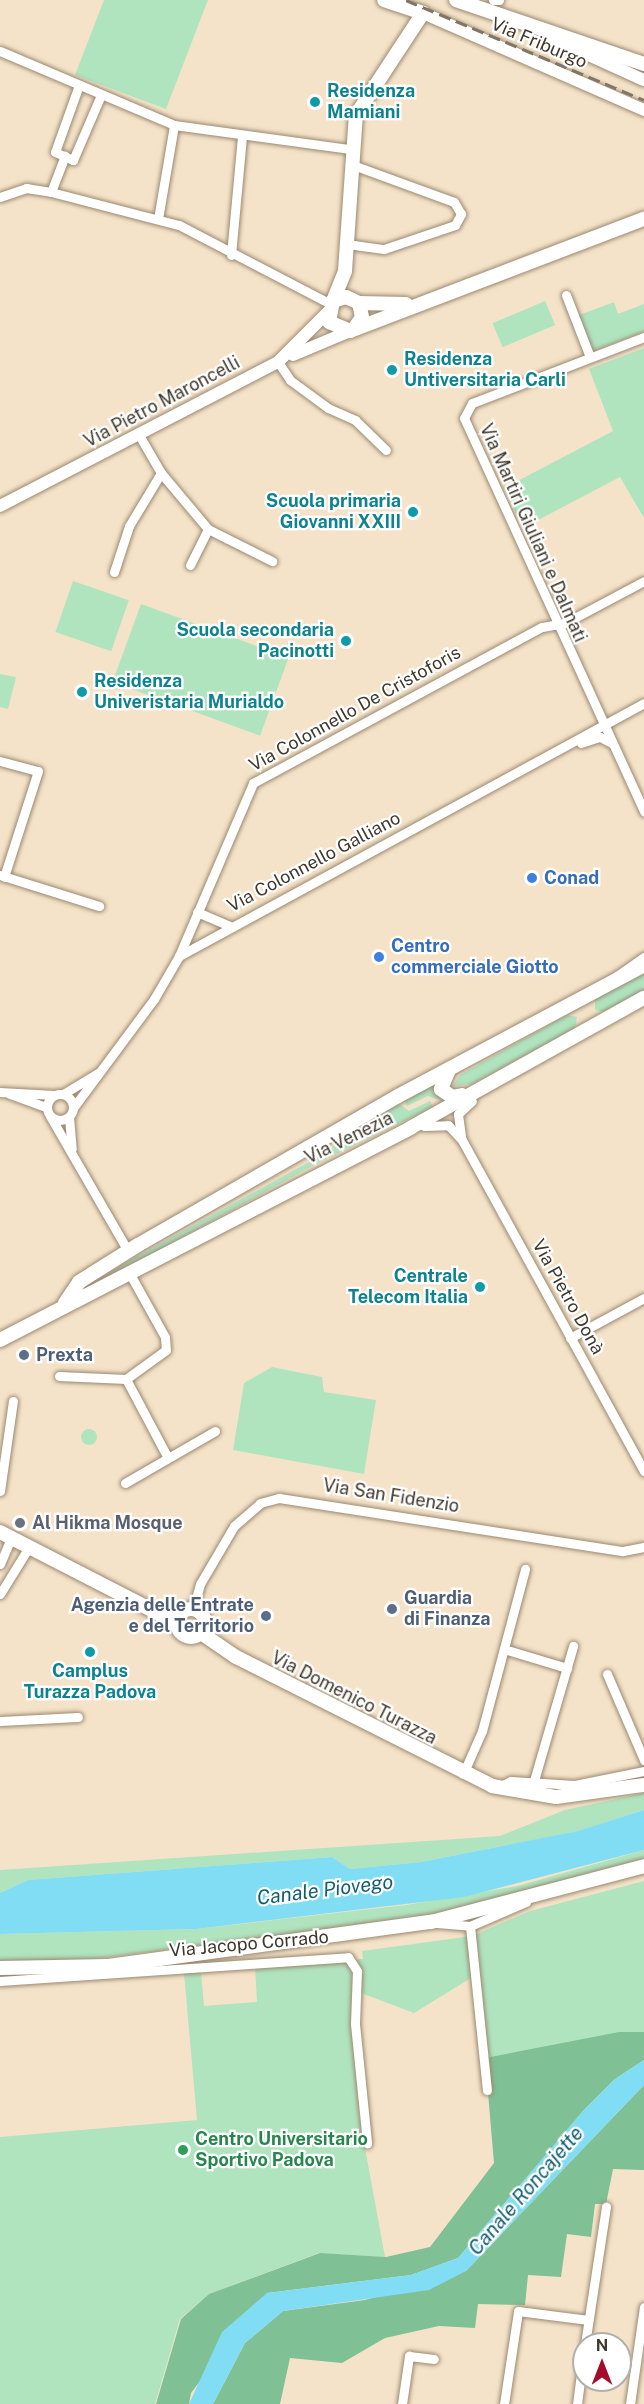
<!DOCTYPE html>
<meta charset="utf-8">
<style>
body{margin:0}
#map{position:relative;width:644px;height:2404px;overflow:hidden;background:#f5e3c9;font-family:"Public Sans",sans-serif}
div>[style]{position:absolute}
.green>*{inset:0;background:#b0e4bf;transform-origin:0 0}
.round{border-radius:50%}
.forest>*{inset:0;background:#7fc094}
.water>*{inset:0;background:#81ddf3}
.roads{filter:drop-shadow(0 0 2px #9a8971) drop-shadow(0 0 2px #9a8971)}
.minor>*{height:9px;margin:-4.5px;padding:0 4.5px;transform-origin:4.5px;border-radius:4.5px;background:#fff}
.minor>.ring{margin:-4.5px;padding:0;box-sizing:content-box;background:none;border:9px solid #fff;border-radius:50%}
.tertiary>*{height:12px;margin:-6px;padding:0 6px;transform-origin:6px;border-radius:6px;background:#fff}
.secondary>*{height:14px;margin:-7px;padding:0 7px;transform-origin:7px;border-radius:7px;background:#fff}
.secondary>.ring{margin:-7px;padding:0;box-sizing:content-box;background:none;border:14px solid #fff;border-radius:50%}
.rail>*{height:3px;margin-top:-1.5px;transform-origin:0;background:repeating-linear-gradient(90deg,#817666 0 12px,transparent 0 18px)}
.dots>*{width:16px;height:16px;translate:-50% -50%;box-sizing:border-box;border:3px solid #fff;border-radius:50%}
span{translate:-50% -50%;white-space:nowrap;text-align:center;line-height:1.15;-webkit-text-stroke:4.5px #fff;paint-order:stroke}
.street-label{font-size:18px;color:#3f382d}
.culture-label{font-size:18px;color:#0d838f;font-weight:700}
.left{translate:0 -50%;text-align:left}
.right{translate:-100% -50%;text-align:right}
.shop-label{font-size:18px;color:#366cbe;font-weight:700}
.service-label{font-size:18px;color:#4e5e75;font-weight:700}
.worship-label{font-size:18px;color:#5b616d;font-weight:700}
.leisure-label{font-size:18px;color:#27864d;font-weight:700}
.water-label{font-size:20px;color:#115e6e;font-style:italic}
.north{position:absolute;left:572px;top:2332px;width:60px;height:60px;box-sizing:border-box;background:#fff;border:2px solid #b2afab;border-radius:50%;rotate:0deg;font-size:16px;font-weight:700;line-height:24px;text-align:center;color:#3f382d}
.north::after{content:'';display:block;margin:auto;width:21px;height:27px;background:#a60b29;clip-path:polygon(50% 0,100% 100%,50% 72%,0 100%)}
</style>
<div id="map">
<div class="green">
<i style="clip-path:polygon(104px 0,208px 0,166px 109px,75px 75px)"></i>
<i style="left:545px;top:301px;width:26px;height:57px;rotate:67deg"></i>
<i style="clip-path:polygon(614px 302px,618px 314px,644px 304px,644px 332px,593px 351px,579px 315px)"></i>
<i style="clip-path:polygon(644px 348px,644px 518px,620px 477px,523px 528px,504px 488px,613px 431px,589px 369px)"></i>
<i style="left:73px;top:581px;width:59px;height:54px;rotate:19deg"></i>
<i style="left:141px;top:604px;width:157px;height:83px;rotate:20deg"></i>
<i style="clip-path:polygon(0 674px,16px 677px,8px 709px,0 707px)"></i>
<i style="clip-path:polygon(644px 972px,644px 991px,604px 1012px,595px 1010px,595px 998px)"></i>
<i style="clip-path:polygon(567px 1015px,577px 1017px,575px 1029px,472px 1084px,453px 1086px,460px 1075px)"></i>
<i style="clip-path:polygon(432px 1084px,442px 1101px,428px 1096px,407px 1106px,404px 1100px)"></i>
<i style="clip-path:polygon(430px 1101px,433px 1107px,314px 1165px,90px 1288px,130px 1260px,320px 1156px,398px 1103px,409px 1111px)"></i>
<i style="clip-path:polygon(272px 1367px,322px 1377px,324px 1392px,376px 1400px,364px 1474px,233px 1450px,244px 1383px)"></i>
<i class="round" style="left:81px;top:1429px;width:16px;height:16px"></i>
<i style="clip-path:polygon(644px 1793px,644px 1810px,579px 1831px,421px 1862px,350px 1869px,332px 1857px,28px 1880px,0 1893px,0 1870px,500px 1836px,565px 1810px)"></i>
<i style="clip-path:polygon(644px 1850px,644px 1864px,418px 1918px,86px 1960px,0 1963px,0 1934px,196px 1929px,406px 1905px,518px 1886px)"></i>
<i style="clip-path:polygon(644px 1881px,644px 2032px,485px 2058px,476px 1975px,414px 2013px,361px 1993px,354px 2052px,359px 2115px,385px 2257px,319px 2253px,209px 2294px,180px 2319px,155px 2404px,0 2404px,0 2137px,197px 2120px,184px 1973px,201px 1972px,204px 2006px,257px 2002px,255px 1967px,363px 1959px,362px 1951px,472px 1936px,530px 1911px)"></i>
</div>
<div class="forest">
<i style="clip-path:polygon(619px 2032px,644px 2032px,644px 2060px,615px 2079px,583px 2111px,458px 2258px,411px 2275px,267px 2293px,191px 2393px,189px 2404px,156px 2404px,181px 2319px,209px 2294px,320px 2253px,386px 2257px,430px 2247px,494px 2163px,485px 2058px)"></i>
<i style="clip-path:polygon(644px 2085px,644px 2170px,613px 2169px,606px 2204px,595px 2204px,591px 2237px,567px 2234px,561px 2277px,528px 2275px,525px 2305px,478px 2304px,475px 2328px,439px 2326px,385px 2338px,342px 2363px,290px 2358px,280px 2404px,213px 2404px,245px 2343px,283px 2311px,365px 2300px,466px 2271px)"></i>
</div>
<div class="water">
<i style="clip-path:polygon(644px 1810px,644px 1850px,464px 1897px,196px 1929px,0 1934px,0 1893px,28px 1880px,332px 1857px,350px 1869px,421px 1862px,578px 1831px)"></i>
<i style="clip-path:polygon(644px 2060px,644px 2085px,466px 2271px,429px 2290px,283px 2311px,245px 2343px,213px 2404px,189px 2404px,222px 2332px,267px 2293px,411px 2275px,458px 2258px,583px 2111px,615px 2079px)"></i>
</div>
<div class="roads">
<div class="minor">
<i style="left:493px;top:0;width:6px"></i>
<i style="left:0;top:51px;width:189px;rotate:23deg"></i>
<i style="left:174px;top:125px;width:178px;rotate:7.8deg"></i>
<i style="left:79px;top:85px;width:71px;rotate:109.7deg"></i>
<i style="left:55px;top:152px;width:20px;rotate:24deg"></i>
<i style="left:73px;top:160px;width:71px;rotate:-66.7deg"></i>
<i style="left:51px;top:192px;width:39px;rotate:-69deg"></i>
<i style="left:0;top:197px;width:28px;rotate:-19deg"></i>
<i style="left:26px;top:188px;width:25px;rotate:9deg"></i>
<i style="left:51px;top:192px;width:132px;rotate:14.5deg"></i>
<i style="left:179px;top:225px;width:171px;rotate:27.5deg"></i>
<i style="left:158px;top:219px;width:95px;rotate:-80.3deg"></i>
<i style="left:347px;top:244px;width:37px;rotate:8deg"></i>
<i style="left:384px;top:249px;width:75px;rotate:-18.7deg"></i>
<i style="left:455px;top:225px;width:13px;rotate:-61deg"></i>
<i style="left:461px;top:214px;width:14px;rotate:-120deg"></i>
<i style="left:454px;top:202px;width:111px;rotate:-159.9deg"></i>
<i style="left:231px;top:255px;width:119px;rotate:-84.7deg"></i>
<i style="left:566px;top:295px;width:66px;rotate:68.8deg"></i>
<i style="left:644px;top:337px;width:184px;rotate:159deg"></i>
<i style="left:472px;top:403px;width:17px;rotate:118deg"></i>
<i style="left:464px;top:418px;width:433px;rotate:65.4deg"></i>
<i style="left:278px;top:362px;width:22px;rotate:56deg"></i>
<i style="left:290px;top:380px;width:47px;rotate:36.4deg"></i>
<i style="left:328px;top:408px;width:30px;rotate:24deg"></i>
<i style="left:355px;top:420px;width:43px;rotate:44.1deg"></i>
<i style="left:139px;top:435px;width:44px;rotate:59.9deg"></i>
<i style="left:161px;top:473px;width:73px;rotate:50deg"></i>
<i style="left:208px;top:529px;width:72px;rotate:26.6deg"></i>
<i style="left:190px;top:565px;width:40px;rotate:-63.4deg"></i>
<i style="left:114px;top:572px;width:48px;rotate:-71.9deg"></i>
<i style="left:129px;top:526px;width:62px;rotate:-58.9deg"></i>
<i style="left:581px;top:743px;width:20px;rotate:-18deg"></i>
<i style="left:600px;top:737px;width:13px;rotate:27deg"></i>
<i style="left:0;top:761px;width:39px;rotate:15deg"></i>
<i style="left:38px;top:771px;width:111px;rotate:107.8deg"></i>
<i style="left:0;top:875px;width:104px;rotate:17.4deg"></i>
<i style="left:197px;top:912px;width:36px;rotate:23deg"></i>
<i style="left:179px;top:956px;width:529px;rotate:-28.55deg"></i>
<i style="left:614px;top:978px;width:37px;rotate:-35deg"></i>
<i style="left:0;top:1092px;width:54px;rotate:3.2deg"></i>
<i class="ring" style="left:47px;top:1094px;width:17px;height:17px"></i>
<i style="left:10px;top:1094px;width:38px;rotate:20deg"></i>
<i style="left:63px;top:1094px;width:41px;rotate:-31deg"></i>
<i style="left:73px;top:1108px;width:136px;rotate:-53.4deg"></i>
<i style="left:154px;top:999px;width:50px;rotate:-59.8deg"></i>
<i style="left:179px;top:956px;width:188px;rotate:-66.8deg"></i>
<i style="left:253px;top:783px;width:328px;rotate:-28.4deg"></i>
<i style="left:542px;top:627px;width:23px;rotate:-10deg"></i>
<i style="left:565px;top:623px;width:89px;rotate:-28deg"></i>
<i style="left:50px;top:1116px;width:156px;rotate:60deg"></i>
<i style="left:69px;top:1117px;width:32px;rotate:85deg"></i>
<i style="left:424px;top:1126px;width:24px;rotate:-2deg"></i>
<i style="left:448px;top:1125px;width:21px;rotate:47deg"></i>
<i style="left:462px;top:1140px;width:378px;rotate:61.2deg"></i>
<i style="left:461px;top:1136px;width:22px;rotate:-98deg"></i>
<i style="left:458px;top:1114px;width:19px;rotate:-43deg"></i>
<i style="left:131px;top:1276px;width:70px;rotate:60.9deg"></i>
<i style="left:165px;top:1337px;width:13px;rotate:86deg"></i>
<i style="left:166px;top:1350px;width:49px;rotate:144.1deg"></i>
<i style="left:126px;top:1379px;width:89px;rotate:62deg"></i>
<i style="left:570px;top:1338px;width:84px;rotate:-28.4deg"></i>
<i style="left:59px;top:1376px;width:67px;rotate:2.6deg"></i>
<i style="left:125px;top:1483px;width:104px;rotate:-30deg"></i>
<i style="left:0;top:1491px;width:91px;rotate:-81.8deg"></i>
<i style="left:0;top:1564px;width:28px;rotate:-67deg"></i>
<i style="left:0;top:1594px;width:55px;rotate:-58.3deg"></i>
<i style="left:193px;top:1610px;width:27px;rotate:-75deg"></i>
<i style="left:200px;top:1584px;width:67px;rotate:-59.6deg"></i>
<i style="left:234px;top:1526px;width:35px;rotate:-41deg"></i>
<i style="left:260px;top:1503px;width:20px;rotate:-15deg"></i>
<i style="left:279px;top:1498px;width:348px;rotate:8.8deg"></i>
<i style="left:623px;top:1551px;width:21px;rotate:-11deg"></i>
<i style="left:504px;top:1649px;width:66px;rotate:16.8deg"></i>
<i style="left:607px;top:1674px;width:94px;rotate:66.7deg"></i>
<i style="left:0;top:1721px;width:78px;rotate:-2.9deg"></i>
<i style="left:463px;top:1774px;width:47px;rotate:-66.2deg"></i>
<i style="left:482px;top:1731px;width:168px;rotate:-75.1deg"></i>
<i style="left:533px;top:1784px;width:144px;rotate:-73.8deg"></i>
<i style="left:499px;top:1787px;width:13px;rotate:-27deg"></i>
<i style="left:511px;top:1781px;width:63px;rotate:3.6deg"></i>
<i style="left:574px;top:1785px;width:71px;rotate:-11.3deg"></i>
<i style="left:437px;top:1923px;width:33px;rotate:5deg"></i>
<i style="left:470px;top:1926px;width:61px;rotate:-23.2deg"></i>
<i style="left:470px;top:1926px;width:165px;rotate:84.1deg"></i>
<i style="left:0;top:1981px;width:349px;rotate:-3.9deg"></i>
<i style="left:348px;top:1957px;width:17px;rotate:57deg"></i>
<i style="left:357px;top:1971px;width:53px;rotate:92.2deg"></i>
<i style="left:355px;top:2024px;width:120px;rotate:84.2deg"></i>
<i style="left:585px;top:2344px;width:139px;rotate:-81.3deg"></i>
<i style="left:402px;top:2404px;width:49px;rotate:-81.7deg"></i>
<i style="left:409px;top:2356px;width:25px;rotate:7deg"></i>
<i style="left:504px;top:2404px;width:94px;rotate:-81.4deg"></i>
<i style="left:518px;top:2311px;width:71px;rotate:7.3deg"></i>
<i style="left:577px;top:2404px;width:53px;rotate:-82.5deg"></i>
<i style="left:630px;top:2404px;width:98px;rotate:-81.8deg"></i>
</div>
<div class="tertiary">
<i style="left:423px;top:13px;width:241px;rotate:23.7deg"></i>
<i style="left:549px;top:37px;width:104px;rotate:24.4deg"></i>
<i style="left:293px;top:355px;width:62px;rotate:-22.8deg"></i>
<i style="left:0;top:506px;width:313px;rotate:-27.4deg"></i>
<i style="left:278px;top:362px;width:71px;rotate:-45deg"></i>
</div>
<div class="secondary">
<i style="left:456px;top:0;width:199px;rotate:18.8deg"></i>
<i style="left:333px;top:301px;width:32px;rotate:-68deg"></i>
<i style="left:345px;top:271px;width:156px;rotate:-86deg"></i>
<i style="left:356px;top:115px;width:122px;rotate:-56.7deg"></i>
<i style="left:423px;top:13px;width:41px;rotate:-161.6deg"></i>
<i style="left:359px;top:303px;width:47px;rotate:1.2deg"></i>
<i style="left:354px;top:329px;width:14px;rotate:-56deg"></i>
<i style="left:362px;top:317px;width:14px;rotate:-102deg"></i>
<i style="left:359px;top:303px;width:14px;rotate:-155deg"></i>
<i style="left:346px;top:297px;width:14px;rotate:163deg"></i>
<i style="left:333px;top:301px;width:21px;rotate:101deg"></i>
<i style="left:329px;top:322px;width:23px;rotate:23deg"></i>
<i style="left:350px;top:331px;width:315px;rotate:-20.9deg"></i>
<i style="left:449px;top:1070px;width:21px;rotate:113deg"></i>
<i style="left:441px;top:1089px;width:14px;rotate:36deg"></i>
<i style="left:452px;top:1097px;width:10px;rotate:-11deg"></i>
<i style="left:65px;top:1303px;width:25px;rotate:-56deg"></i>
<i style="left:79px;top:1282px;width:70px;rotate:-32.1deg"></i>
<i style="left:138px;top:1245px;width:300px;rotate:-29.8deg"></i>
<i style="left:398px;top:1096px;width:279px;rotate:-28deg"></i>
<i style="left:0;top:1340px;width:462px;rotate:-27.3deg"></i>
<i style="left:410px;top:1128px;width:268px;rotate:-29.1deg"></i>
<i style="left:0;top:1532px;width:199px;rotate:27.2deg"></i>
<i class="ring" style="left:177px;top:1609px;width:14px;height:14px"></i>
<i style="left:201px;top:1633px;width:42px;rotate:34.4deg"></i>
<i style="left:236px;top:1657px;width:287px;rotate:26.7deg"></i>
<i style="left:492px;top:1786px;width:65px;rotate:9.8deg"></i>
<i style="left:556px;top:1797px;width:89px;rotate:-7.8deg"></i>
<i style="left:0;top:1968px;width:108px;rotate:-1.1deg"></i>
<i style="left:108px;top:1966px;width:326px;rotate:-7.8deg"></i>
<i style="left:431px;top:1922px;width:220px;rotate:-14.7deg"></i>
</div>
</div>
<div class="rail">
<i style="left:406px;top:0;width:258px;rotate:22.8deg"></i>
</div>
<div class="dots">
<i style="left:315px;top:102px;background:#0f9aa8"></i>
<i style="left:392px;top:370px;background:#0f9aa8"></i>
<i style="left:413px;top:512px;background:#0f9aa8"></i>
<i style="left:346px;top:641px;background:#0f9aa8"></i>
<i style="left:82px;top:692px;background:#0f9aa8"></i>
<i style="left:532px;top:878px;background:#3f7fe0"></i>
<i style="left:379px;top:957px;background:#3f7fe0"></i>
<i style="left:480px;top:1287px;background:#0f9aa8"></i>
<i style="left:24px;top:1355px;background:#5c6f8a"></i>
<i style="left:20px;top:1523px;background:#6b7280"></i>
<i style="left:392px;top:1609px;background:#5c6f8a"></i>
<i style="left:266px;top:1616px;background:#5c6f8a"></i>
<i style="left:90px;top:1652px;background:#0f9aa8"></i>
<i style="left:183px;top:2150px;background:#2e9e5b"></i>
</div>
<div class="street-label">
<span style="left:539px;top:43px;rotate:23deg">Via Friburgo</span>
<span style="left:162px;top:402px;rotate:-28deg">Via Pietro Maroncelli</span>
<span style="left:533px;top:533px;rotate:66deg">Via Martiri Giuliani e Dalmati</span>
<span style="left:355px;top:709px;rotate:-29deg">Via Colonnello De Cristoforis</span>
<span style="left:314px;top:862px;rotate:-28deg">Via Colonnello Galliano</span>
<span style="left:349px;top:1138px;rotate:-26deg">Via Venezia</span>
<span style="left:568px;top:1297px;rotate:61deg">Via Pietro Donà</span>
<span style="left:391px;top:1496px;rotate:9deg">Via San Fidenzio</span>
<span style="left:354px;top:1698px;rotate:27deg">Via Domenico Turazza</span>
<span style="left:249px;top:1944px;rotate:-5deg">Via Jacopo Corrado</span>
</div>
<div class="culture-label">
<span class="left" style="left:327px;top:102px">Residenza<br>Mamiani</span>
<span class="left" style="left:404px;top:370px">Residenza<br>Untiversitaria Carli</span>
<span class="right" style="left:401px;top:512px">Scuola primaria<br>Giovanni XXIII</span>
<span class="right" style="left:334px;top:641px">Scuola secondaria<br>Pacinotti</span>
<span class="left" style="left:94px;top:692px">Residenza<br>Univeristaria Murialdo</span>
<span class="right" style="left:468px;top:1287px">Centrale<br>Telecom Italia</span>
<span style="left:90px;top:1682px">Camplus<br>Turazza Padova</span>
</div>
<div class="shop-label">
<span class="left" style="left:544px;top:878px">Conad</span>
<span class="left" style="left:391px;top:957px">Centro<br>commerciale Giotto</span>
</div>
<div class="service-label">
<span class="left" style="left:36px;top:1355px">Prexta</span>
<span class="left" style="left:404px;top:1609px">Guardia<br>di Finanza</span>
<span class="right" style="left:254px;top:1616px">Agenzia delle Entrate<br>e del Territorio</span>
</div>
<div class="worship-label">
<span class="left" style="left:32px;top:1523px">Al Hikma Mosque</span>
</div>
<div class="leisure-label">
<span class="left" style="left:195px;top:2150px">Centro Universitario<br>Sportivo Padova</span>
</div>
<div class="water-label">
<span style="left:325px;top:1890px;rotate:-7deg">Canale Piovego</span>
<span style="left:526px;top:2191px;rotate:-49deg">Canale Roncajette</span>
</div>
<div class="north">N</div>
</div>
